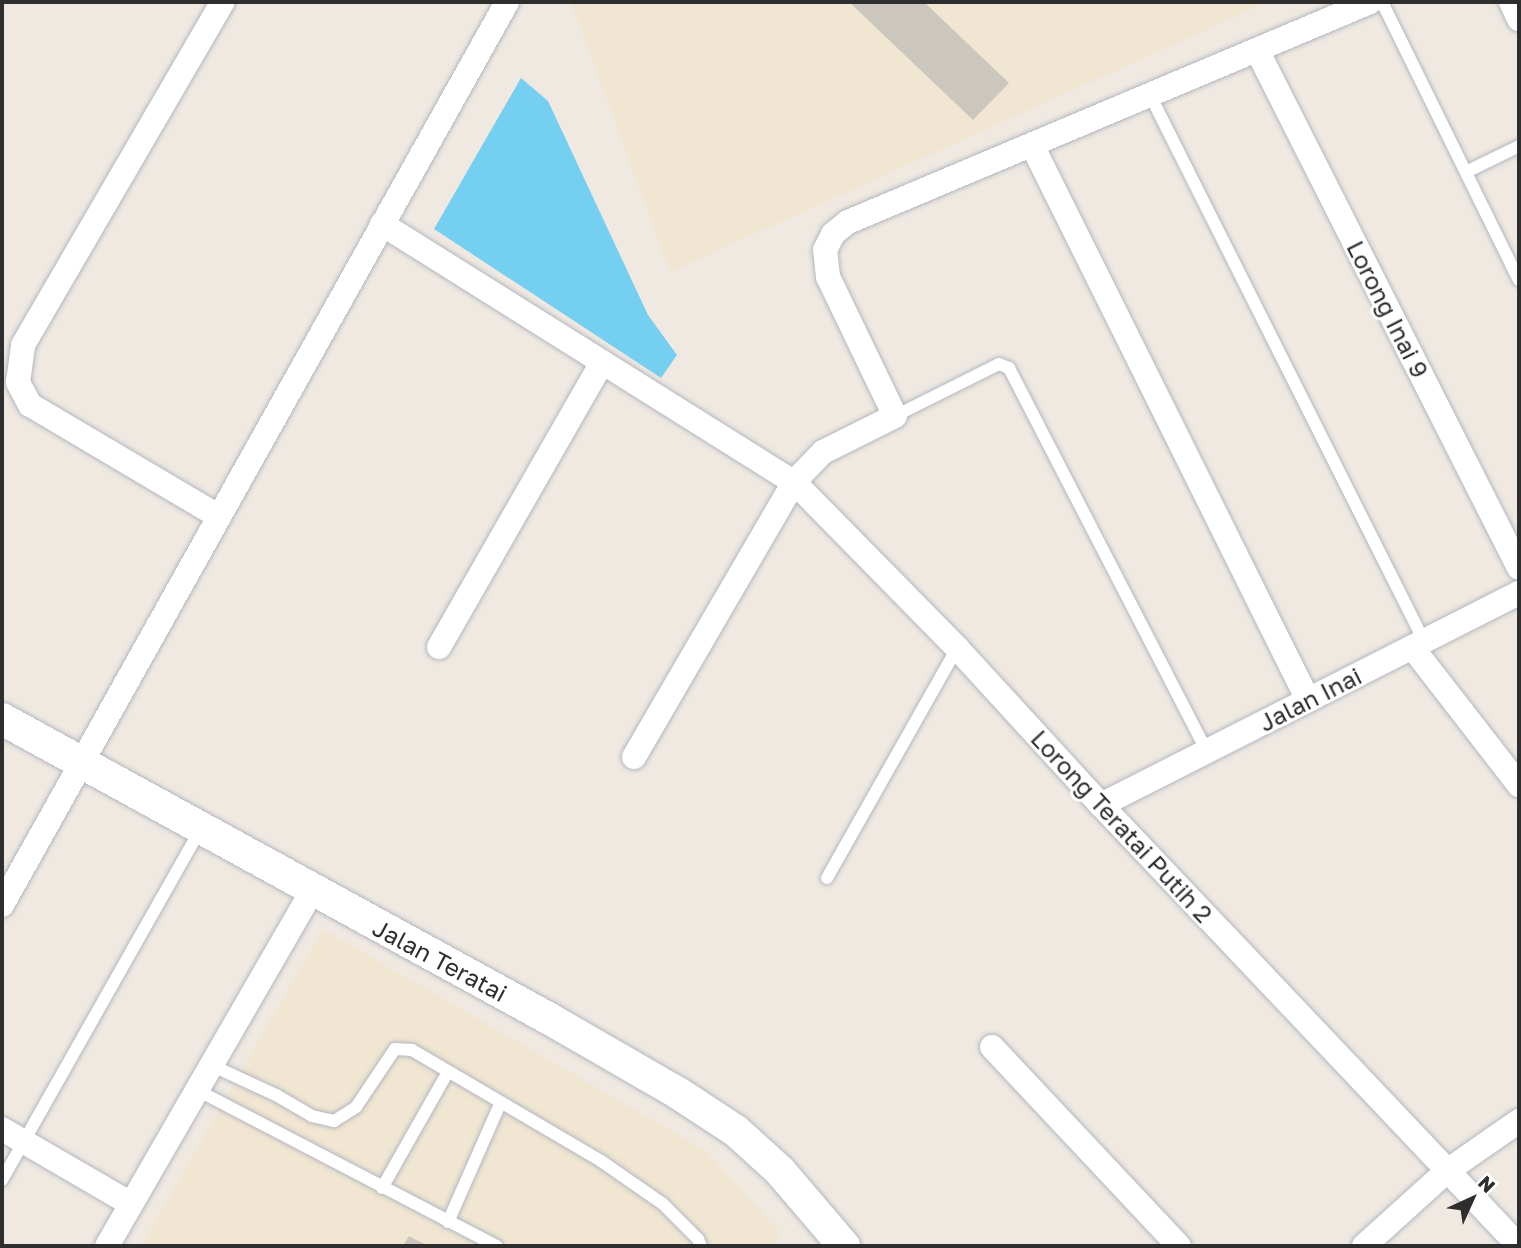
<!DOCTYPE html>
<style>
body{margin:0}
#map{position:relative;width:1521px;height:1248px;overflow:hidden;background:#efe9e1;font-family:"Golos Text",sans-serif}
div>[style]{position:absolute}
.education>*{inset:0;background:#f0e6d1}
.water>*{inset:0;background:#75cff0}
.building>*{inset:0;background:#cbc7bf}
.roads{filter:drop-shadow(0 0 2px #b4b7c1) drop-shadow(0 0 2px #b4b7c1)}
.service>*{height:12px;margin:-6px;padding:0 6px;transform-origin:6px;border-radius:6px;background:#fff}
.minor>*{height:24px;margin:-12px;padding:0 12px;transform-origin:12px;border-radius:12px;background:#fff}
.tertiary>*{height:32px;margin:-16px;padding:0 16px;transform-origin:16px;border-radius:16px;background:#fff}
span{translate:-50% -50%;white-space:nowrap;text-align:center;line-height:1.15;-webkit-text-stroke:6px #fff;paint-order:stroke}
.street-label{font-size:24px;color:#2e2e2e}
.frame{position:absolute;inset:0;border:4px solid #2e2e2e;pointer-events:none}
.north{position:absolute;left:1437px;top:1164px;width:70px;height:70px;-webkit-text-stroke:5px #fff;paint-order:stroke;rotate:45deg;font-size:19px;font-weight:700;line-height:28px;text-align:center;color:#2e2e2e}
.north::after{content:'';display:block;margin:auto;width:24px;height:32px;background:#2e2e2e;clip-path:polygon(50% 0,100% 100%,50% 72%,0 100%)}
</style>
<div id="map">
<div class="education">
<i style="clip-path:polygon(571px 2px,1268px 2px,670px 272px)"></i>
<i style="clip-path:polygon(323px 929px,706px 1151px,780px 1232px,772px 1246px,141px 1246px)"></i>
</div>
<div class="water">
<i style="clip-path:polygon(521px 78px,548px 101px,648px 315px,677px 355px,661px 378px,434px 229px)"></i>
</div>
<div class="building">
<i style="clip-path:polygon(849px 2px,924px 2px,1009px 83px,973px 120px)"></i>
<i style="clip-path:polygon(409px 1236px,428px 1246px,403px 1246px)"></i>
</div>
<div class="roads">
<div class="service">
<i style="left:1382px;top:2px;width:310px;rotate:63.8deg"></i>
<i style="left:1150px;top:95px;width:611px;rotate:63.35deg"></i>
<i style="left:1466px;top:172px;width:59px;rotate:-26.1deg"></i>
<i style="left:895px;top:416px;width:116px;rotate:-26.6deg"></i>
<i style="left:999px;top:364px;width:11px;rotate:22deg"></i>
<i style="left:1009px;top:368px;width:431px;rotate:62.7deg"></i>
<i style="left:827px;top:878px;width:264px;rotate:-60.5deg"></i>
<i style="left:211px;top:1065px;width:72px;rotate:24.8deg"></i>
<i style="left:276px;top:1095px;width:42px;rotate:30.3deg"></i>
<i style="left:312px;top:1116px;width:23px;rotate:13deg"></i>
<i style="left:334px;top:1121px;width:26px;rotate:-32deg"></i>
<i style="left:356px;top:1107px;width:70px;rotate:-56.1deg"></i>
<i style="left:395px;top:1049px;width:17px;rotate:3deg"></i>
<i style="left:412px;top:1050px;width:219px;rotate:30.4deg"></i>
<i style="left:601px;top:1161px;width:75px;rotate:34.7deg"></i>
<i style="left:663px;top:1204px;width:49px;rotate:45deg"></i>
<i style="left:698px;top:1239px;width:8px;rotate:67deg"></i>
<i style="left:197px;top:1090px;width:338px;rotate:27.5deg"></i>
<i style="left:2px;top:1180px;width:402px;rotate:-60.5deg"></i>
<i style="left:382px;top:1188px;width:133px;rotate:-60.4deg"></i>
<i style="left:448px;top:1222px;width:131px;rotate:-66.2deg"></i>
</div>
<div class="minor">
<i style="left:1511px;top:2px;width:19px;rotate:65deg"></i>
<i style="left:1257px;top:50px;width:580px;rotate:63.17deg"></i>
<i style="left:1032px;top:145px;width:620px;rotate:63.56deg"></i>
<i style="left:382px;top:224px;width:486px;rotate:32.1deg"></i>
<i style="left:794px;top:482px;width:233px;rotate:45.5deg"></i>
<i style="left:957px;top:648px;width:213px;rotate:47.5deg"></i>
<i style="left:1101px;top:805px;width:608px;rotate:46.53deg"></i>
<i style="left:218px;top:516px;width:218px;rotate:-149.4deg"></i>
<i style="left:30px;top:405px;width:26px;rotate:-118deg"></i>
<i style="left:18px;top:382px;width:37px;rotate:-82deg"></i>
<i style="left:23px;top:345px;width:397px;rotate:-59.8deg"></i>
<i style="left:439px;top:647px;width:328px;rotate:-60.2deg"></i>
<i style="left:1412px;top:647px;width:175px;rotate:52.2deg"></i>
<i style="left:634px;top:757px;width:318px;rotate:-59.8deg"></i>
<i style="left:794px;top:482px;width:42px;rotate:-46deg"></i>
<i style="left:823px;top:452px;width:80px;rotate:-26.6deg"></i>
<i style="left:895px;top:416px;width:154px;rotate:-115.7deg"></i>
<i style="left:828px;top:277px;width:27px;rotate:-96deg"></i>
<i style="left:825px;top:250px;width:18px;rotate:-63deg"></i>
<i style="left:833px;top:234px;width:19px;rotate:-39deg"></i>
<i style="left:848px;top:222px;width:566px;rotate:-22.85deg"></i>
<i style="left:1101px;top:805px;width:469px;rotate:-26.9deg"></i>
<i style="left:2px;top:905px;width:1035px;rotate:-60.78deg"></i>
<i style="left:992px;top:1047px;width:273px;rotate:46.8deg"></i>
<i style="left:2px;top:1129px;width:149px;rotate:30.2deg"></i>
<i style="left:107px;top:1246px;width:409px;rotate:-60deg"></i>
<i style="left:1364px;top:1246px;width:112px;rotate:-42.1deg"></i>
<i style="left:1447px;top:1171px;width:88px;rotate:-34.8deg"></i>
</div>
<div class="tertiary">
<i style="left:2px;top:719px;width:623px;rotate:28.71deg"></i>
<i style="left:548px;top:1018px;width:150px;rotate:30deg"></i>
<i style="left:678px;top:1093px;width:69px;rotate:33.2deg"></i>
<i style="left:736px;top:1131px;width:59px;rotate:42.3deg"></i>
<i style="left:780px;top:1171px;width:99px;rotate:49.5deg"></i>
</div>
</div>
<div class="street-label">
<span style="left:1388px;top:309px;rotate:63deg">Lorong Inai 9</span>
<span style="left:1310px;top:699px;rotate:-27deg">Jalan Inai</span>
<span style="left:1122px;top:826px;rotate:47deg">Lorong Teratai Putih 2</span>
<span style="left:440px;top:960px;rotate:28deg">Jalan Teratai</span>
</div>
<div class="frame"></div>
<div class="north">N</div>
</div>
